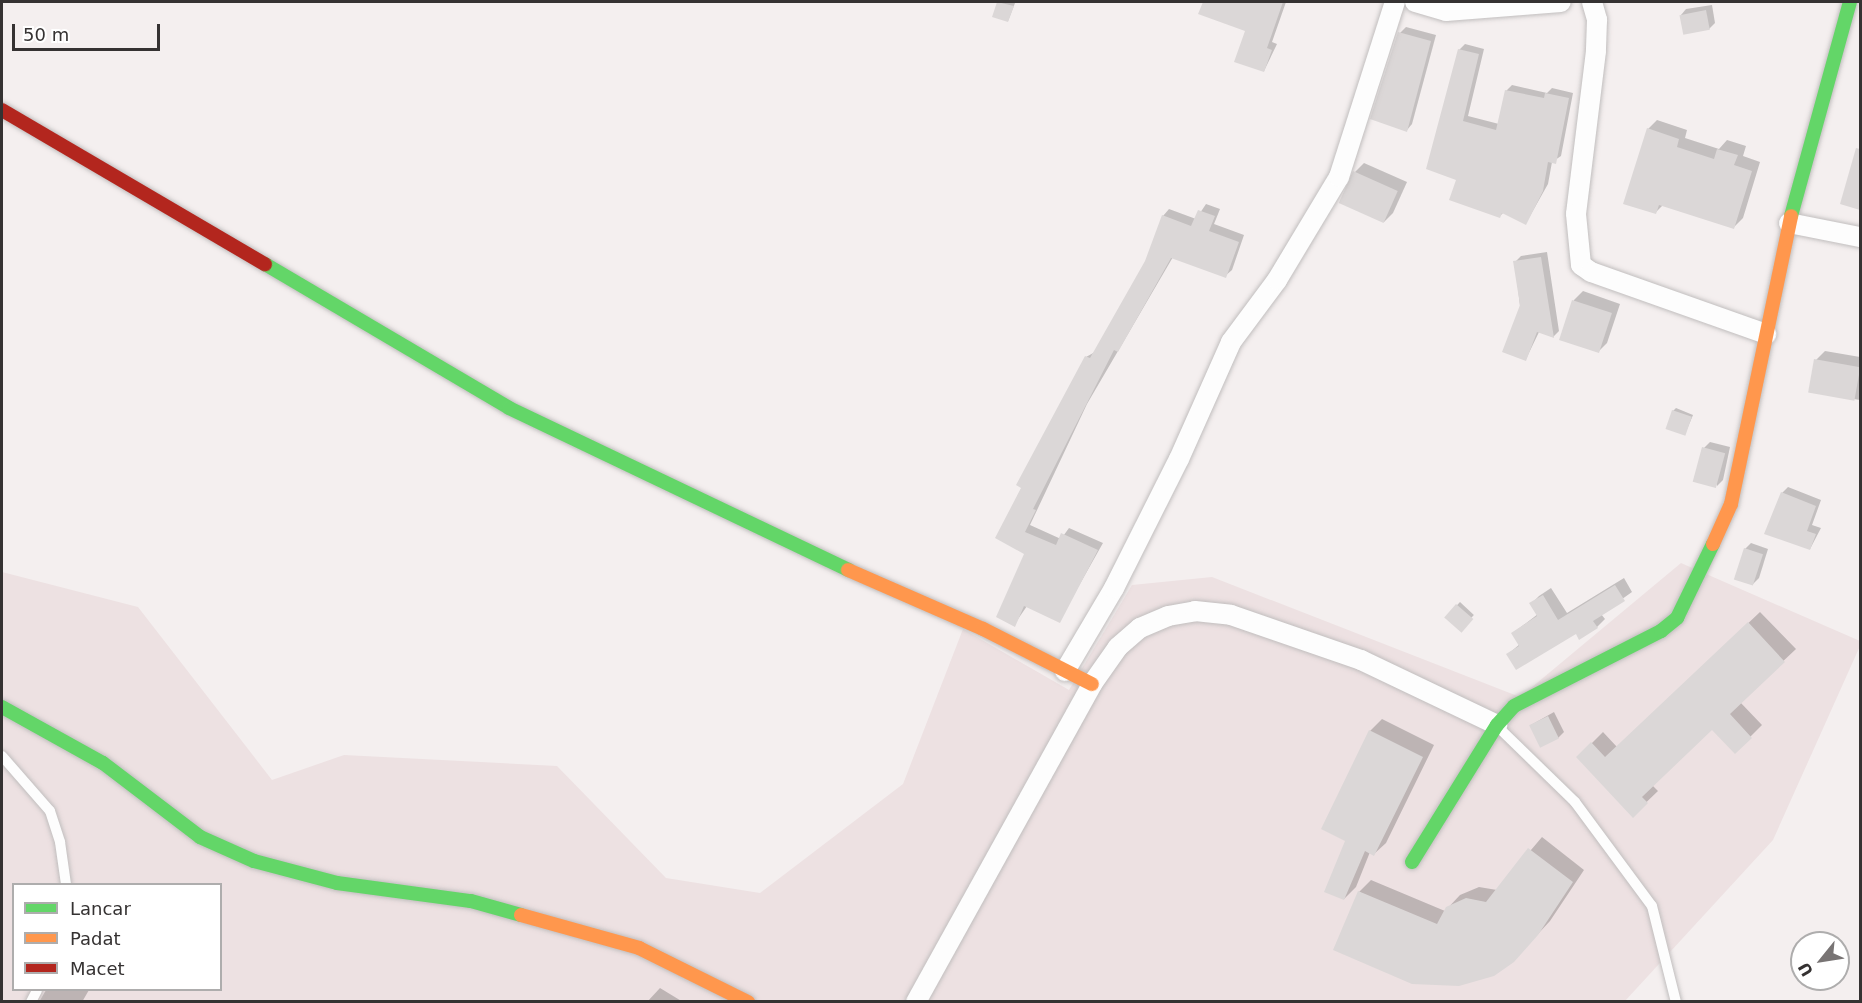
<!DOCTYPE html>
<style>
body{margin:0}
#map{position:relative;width:1862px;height:1003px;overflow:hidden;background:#f4efef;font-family:"DejaVu Sans",sans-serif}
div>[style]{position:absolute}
.built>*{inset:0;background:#ede1e2}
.shadow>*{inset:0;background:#0003;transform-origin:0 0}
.building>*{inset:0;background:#dbd7d7;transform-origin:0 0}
.roads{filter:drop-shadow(0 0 2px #c1bebe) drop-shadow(0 0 2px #c1bebe)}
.lane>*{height:10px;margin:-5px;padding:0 5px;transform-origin:5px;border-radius:5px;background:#fdfdfd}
.street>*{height:20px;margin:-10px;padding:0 10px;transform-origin:10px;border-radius:10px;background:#fdfdfd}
.fast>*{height:14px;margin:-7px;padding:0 7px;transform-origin:7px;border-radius:7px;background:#63d668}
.slow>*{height:14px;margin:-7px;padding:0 7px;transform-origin:7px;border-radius:7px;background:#ff974d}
.jam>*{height:14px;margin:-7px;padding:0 7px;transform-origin:7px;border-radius:7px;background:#b3261e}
span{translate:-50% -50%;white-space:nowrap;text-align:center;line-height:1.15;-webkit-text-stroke:4.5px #fff;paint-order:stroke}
.frame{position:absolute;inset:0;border:3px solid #353232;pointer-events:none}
.legend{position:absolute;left:12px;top:883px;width:210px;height:108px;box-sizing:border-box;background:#fff;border:2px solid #aeadad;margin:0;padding:8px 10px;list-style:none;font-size:18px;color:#353232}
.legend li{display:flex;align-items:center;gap:12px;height:30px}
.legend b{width:30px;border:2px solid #aeadad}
.north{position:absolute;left:1790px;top:931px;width:60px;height:60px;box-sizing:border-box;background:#fff;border:2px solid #aeadad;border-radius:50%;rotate:240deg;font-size:16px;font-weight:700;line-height:24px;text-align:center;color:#353232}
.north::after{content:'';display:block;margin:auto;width:21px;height:27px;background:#787474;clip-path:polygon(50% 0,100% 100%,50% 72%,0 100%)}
.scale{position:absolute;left:12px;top:24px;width:148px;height:27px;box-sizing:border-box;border:3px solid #353232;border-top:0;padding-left:8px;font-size:18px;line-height:21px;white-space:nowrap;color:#353232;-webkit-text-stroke:4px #fff;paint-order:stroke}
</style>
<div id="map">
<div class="built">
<i style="clip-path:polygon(evenodd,1681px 563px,1860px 641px,1860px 646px,1773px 840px,1625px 1001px,2px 1002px,2px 572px,138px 607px,272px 780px,344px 755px,557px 766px,666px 878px,760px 893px,903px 784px,963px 629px,1069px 690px,1132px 585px,1212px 577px,1520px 697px,1681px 563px,14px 884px,220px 884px,220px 990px,14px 990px,14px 884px)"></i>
</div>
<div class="shadow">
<i style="clip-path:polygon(999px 2px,1015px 3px,1008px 21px,994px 16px)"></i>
<i style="clip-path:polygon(1204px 2px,1286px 2px,1272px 42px,1277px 44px,1264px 71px,1247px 30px,1200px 13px)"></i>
<i style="clip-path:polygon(1712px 5px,1715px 23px,1709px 29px,1681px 15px,1686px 9px)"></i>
<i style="clip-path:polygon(1406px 27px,1436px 35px,1412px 124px,1407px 130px,1400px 33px)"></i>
<i style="clip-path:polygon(1465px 44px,1484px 49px,1468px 116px,1499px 124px,1506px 91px,1512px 85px,1547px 93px,1552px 88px,1573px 93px,1561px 156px,1552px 162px,1548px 184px,1526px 223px,1504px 212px,1500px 216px,1457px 179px,1459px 50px)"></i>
<i style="clip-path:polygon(1657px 120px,1687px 130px,1685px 138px,1719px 149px,1727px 140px,1746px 146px,1743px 156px,1760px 162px,1743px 218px,1734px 227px,1663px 205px,1655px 213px,1648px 129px)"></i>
<i style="clip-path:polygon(1364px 163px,1407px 182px,1393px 213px,1384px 222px,1355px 172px)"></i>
<i style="clip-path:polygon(1857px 163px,1860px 164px,1860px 209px,1842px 203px)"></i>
<i style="clip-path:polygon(1206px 204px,1220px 209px,1214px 224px,1244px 235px,1232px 270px,1225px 276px,1173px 257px,1087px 404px,1030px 525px,1061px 539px,1069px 528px,1103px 543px,1059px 621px,1027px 606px,1014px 625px,1026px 553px,997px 538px,1086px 357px,1095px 352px,1146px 262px,1163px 216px,1169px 209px,1196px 219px)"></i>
<i style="clip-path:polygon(1547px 252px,1559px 331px,1553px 337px,1539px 332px,1526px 359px,1515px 262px,1521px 256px)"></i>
<i style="clip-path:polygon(1583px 291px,1620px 304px,1607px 343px,1598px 352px,1561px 339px,1574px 300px)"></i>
<i style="clip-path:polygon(1825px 351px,1860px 357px,1860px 400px,1810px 392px,1816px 360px)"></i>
<i style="clip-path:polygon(1676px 408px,1693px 415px,1685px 434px,1673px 411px)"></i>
<i style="clip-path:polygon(1710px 442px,1730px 447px,1723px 480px,1717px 486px,1704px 448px)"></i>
<i style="clip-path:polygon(1788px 487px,1821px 500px,1812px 525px,1821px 528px,1810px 549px,1782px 493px)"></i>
<i style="clip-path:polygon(1751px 543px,1768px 549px,1759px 578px,1753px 584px,1745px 549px)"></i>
<i style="clip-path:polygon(1624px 578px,1632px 592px,1601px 614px,1605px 619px,1597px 627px,1508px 654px,1520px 644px,1513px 633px,1538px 614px,1531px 604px,1539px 596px,1551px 588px,1567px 613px)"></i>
<i style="left:1460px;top:602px;width:19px;height:21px;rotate:43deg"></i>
<i style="clip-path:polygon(1760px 612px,1796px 649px,1740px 702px,1762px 725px,1735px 752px,1712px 728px,1652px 785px,1658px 791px,1633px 815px,1578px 757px,1603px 732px,1617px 747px)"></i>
<i style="clip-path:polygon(1554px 712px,1564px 732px,1558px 738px,1531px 725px)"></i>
<i style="clip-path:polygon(1382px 719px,1434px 745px,1386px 843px,1374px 854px,1370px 852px,1356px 887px,1344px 899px,1347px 841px,1370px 731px)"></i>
<i style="clip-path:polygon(1542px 837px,1584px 870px,1550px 921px,1513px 961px,1359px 892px,1371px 880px,1445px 911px,1460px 895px,1479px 887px,1497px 890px)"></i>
<i style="clip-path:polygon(660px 988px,683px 1002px,647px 1002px)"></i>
<i style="clip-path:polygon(46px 990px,89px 990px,82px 1002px,39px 1002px)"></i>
</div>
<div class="building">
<i style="clip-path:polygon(997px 2px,1014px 6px,1008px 22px,992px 17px)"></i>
<i style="clip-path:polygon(1203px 2px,1283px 2px,1267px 48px,1272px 50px,1264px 72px,1234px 62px,1245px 31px,1198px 14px)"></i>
<i style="left:1706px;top:10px;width:20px;height:27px;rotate:79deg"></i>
<i style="clip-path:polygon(1398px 32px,1431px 41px,1407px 132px,1370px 119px)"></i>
<i style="clip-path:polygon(1458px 49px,1479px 54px,1463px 121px,1496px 130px,1505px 90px,1544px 98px,1545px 93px,1569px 98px,1556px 164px,1548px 162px,1543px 191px,1526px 225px,1502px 213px,1500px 218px,1449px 200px,1456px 180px,1426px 169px)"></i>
<i style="clip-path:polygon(1647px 128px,1679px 139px,1677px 147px,1714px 159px,1717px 149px,1738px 155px,1734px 165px,1752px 171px,1734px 229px,1659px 205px,1656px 214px,1623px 204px)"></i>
<i style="clip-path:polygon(1856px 148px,1860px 149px,1860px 210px,1840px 204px)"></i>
<i style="left:1353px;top:171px;width:49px;height:35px;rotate:24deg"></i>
<i style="clip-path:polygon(1198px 210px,1215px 216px,1209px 231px,1239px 242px,1226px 278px,1171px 258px,1118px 352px,1114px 350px,1033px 509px,1036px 510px,1025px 532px,1056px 545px,1061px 533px,1098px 550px,1060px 623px,1024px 606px,1015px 627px,996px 617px,1024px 554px,995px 538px,1021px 488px,1016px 485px,1085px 356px,1090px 358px,1145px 261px,1162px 215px,1191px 226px)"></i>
<i style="clip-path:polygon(1541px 257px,1554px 338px,1537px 332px,1526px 361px,1502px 352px,1520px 305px,1513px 261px)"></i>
<i style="left:1572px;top:300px;width:42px;height:42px;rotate:18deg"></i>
<i style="left:1814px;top:359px;width:47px;height:34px;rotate:10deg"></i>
<i style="left:1672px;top:410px;width:21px;height:20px;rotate:19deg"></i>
<i style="left:1702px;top:447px;width:24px;height:36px;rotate:15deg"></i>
<i style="clip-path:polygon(1781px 492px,1816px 506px,1807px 531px,1816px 534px,1810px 550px,1764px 534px)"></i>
<i style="left:1744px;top:548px;width:20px;height:33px;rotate:18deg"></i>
<i style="clip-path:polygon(1615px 585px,1625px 601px,1593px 621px,1598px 628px,1579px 640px,1576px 634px,1516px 670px,1506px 654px,1519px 646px,1511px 633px,1537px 616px,1529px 603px,1543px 595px,1558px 620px)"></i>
<i style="left:1456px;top:604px;width:23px;height:18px;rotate:41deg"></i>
<i style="clip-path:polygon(1748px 622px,1785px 662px,1730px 714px,1752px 738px,1735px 754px,1712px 730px,1642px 797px,1648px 803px,1633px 818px,1576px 757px,1591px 742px,1605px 757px)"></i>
<i style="left:1548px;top:716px;width:25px;height:21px;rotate:64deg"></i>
<i style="clip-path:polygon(1369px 730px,1423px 757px,1374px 856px,1365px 851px,1344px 900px,1324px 892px,1345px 841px,1321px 829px)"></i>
<i style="clip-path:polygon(1528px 848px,1573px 882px,1538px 935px,1514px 962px,1494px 976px,1459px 986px,1412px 984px,1333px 950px,1358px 891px,1437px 924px,1446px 907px,1466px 898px,1486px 902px)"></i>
</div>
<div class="roads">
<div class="lane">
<i style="left:1498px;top:727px;width:107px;rotate:44.2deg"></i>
<i style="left:1575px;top:802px;width:129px;rotate:53.5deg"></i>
<i style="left:1652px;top:906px;width:99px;rotate:76deg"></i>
<i style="left:2px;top:756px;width:73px;rotate:48.9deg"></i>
<i style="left:50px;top:811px;width:33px;rotate:72deg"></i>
<i style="left:60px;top:842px;width:42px;rotate:81.9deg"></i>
<i style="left:31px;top:1002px;width:13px;rotate:-63deg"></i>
</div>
<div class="street">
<i style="left:1415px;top:2px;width:32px;rotate:16deg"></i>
<i style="left:1446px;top:11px;width:115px;rotate:-4.5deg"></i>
<i style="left:1592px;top:2px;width:19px;rotate:74deg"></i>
<i style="left:1597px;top:20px;width:31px;rotate:92deg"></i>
<i style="left:1596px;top:51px;width:164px;rotate:97deg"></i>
<i style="left:1576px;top:214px;width:51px;rotate:84.4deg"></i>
<i style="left:1581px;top:265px;width:12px;rotate:35deg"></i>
<i style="left:1591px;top:272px;width:186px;rotate:19.5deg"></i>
<i style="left:1789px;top:223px;width:72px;rotate:11.2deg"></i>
<i style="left:1065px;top:671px;width:96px;rotate:-59.4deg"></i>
<i style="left:1114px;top:588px;width:144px;rotate:-63.3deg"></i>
<i style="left:1179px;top:459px;width:128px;rotate:-66deg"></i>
<i style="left:1231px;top:342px;width:77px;rotate:-53.4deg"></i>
<i style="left:1277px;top:280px;width:120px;rotate:-59deg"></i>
<i style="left:1339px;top:177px;width:184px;rotate:-72.3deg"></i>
<i style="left:916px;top:1002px;width:363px;rotate:-61deg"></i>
<i style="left:1092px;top:684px;width:45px;rotate:-54.9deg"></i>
<i style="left:1118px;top:647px;width:29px;rotate:-41deg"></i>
<i style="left:1140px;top:628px;width:30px;rotate:-23deg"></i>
<i style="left:1168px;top:616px;width:27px;rotate:-10deg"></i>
<i style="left:1195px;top:611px;width:36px;rotate:6deg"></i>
<i style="left:1231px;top:615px;width:138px;rotate:19.1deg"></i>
<i style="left:1361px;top:660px;width:151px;rotate:25.5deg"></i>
</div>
<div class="fast">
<i style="left:1791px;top:216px;width:222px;rotate:-74.6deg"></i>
<i style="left:265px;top:264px;width:283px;rotate:30.5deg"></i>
<i style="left:509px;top:408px;width:376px;rotate:25.5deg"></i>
<i style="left:2px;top:707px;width:115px;rotate:29deg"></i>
<i style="left:103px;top:763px;width:122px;rotate:37.3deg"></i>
<i style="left:200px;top:837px;width:59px;rotate:24deg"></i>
<i style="left:254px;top:861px;width:86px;rotate:14.8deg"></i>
<i style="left:337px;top:883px;width:135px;rotate:7.7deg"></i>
<i style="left:471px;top:901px;width:52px;rotate:15.6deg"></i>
<i style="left:1412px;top:862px;width:161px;rotate:-58.2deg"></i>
<i style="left:1497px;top:725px;width:25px;rotate:-48deg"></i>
<i style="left:1514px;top:706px;width:165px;rotate:-27deg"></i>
<i style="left:1661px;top:631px;width:21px;rotate:-39deg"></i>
<i style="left:1677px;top:618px;width:82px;rotate:-64.1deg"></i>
</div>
<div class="slow">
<i style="left:1713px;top:544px;width:44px;rotate:-65.8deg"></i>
<i style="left:1731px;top:504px;width:294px;rotate:-78.2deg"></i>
<i style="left:848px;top:570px;width:147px;rotate:23.6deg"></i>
<i style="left:983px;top:629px;width:122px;rotate:26.8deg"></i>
<i style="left:521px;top:915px;width:123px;rotate:15.6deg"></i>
<i style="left:639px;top:948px;width:122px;rotate:26.4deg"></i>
</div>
<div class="jam">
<i style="left:2px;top:110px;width:305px;rotate:30.4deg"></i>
</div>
</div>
<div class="frame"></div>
<ul class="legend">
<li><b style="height:8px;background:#63d668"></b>Lancar</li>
<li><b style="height:8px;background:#ff974d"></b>Padat</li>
<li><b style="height:8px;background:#b3261e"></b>Macet</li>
</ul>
<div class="north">U</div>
<div class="scale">50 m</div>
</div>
